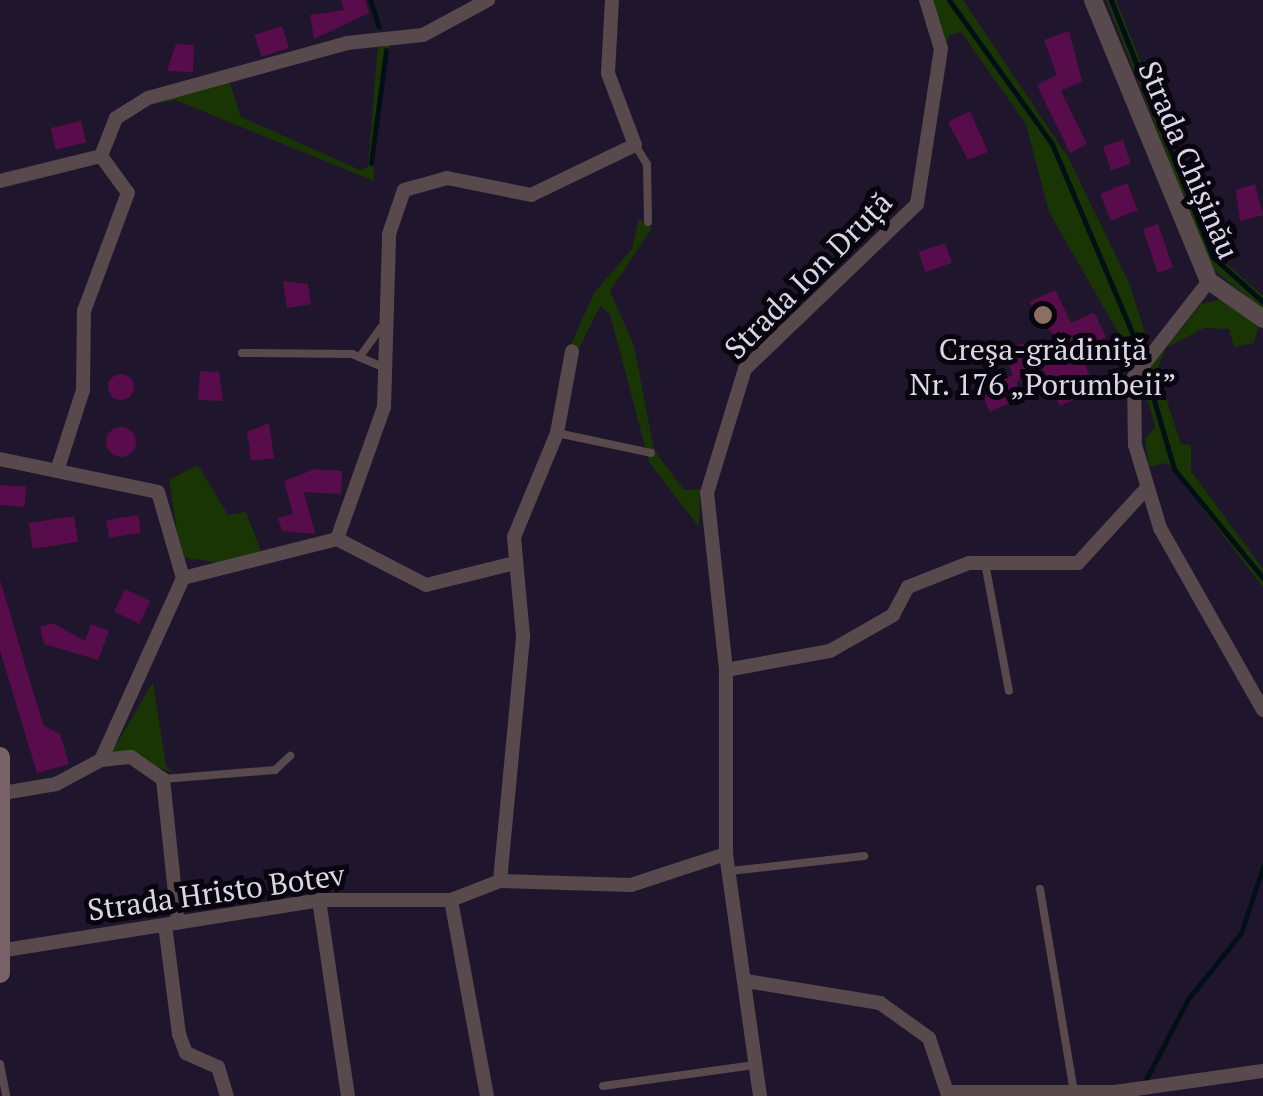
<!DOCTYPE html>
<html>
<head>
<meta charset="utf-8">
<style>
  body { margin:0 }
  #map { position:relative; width:1263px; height:1096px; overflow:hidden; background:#1f162d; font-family:"PT Serif",serif }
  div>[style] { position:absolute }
  .green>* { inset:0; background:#183503 }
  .stream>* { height:5px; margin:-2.5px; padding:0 2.5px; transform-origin:2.5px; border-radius:2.5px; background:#030f16 }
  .building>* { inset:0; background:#580c4b; transform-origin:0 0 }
  .round { border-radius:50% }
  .service>* { height:8px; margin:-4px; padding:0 4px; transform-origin:4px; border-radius:4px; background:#57494c }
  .minor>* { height:14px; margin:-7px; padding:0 7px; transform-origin:7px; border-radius:7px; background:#57494c }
  .tertiary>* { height:18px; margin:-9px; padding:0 9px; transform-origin:9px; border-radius:9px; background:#57494c }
  .secondary>* { height:20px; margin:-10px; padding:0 10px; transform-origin:10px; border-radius:10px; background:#796267 }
  .dots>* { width:28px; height:28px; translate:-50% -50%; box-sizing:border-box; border:5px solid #08050e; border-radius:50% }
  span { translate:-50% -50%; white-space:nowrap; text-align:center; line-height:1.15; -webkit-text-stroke:10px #08050e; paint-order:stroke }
  .street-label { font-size:30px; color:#dbd6e6 }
  .poi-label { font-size:30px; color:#dbd6e6 }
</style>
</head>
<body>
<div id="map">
  <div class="green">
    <i style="clip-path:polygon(932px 0,963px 0,1068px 157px,1130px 285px,1150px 349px,1135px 362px,1049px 212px,1026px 124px,961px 32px,948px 36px,946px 66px)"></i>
    <i style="clip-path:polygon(1106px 0,1116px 0,1219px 257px,1263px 296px,1263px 311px,1211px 267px)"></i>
    <i style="clip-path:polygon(391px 43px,373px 129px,374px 181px,175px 100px,153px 104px,229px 80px,241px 117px,360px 170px,368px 167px,378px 44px)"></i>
    <i style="clip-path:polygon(639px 219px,652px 228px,610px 291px,634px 346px,654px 450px,684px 490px,700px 489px,699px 527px,649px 462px,610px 314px,600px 306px,577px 352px,569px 349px,594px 293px,632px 249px)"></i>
    <i style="clip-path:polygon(1222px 299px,1258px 327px,1254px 343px,1234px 347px,1229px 329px,1204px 328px,1166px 348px,1157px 370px,1181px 444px,1191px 445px,1191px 471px,1263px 569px,1263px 587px,1167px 463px,1149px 467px,1145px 439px,1155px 427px,1142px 378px,1201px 304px)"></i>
    <i style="clip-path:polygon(198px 465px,228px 515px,246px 512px,261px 551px,221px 563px,181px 557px,169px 480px)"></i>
    <i style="clip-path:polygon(153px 682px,166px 766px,174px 773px,112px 752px)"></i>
  </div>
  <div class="stream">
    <i style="left:370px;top:0;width:28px;rotate:72deg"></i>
    <i style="left:949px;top:0;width:177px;rotate:54.4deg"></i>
    <i style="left:1052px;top:144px;width:220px;rotate:67deg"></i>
    <i style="left:1111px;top:0;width:277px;rotate:68.4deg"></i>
    <i style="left:1213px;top:257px;width:67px;rotate:42deg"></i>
    <i style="left:371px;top:163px;width:114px;rotate:-82.4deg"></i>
    <i style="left:1147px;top:376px;width:97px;rotate:73.8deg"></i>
    <i style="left:1174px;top:469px;width:141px;rotate:50.8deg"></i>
    <i style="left:1145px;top:1081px;width:93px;rotate:-62.3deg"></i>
    <i style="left:1188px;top:999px;width:85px;rotate:-51.2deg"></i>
    <i style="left:1241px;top:933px;width:70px;rotate:-71.6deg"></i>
  </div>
  <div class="building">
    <i style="clip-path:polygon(341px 0,365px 0,369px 13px,314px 39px,310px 15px,344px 10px)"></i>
    <i style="left:282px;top:26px;width:23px;height:29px;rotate:72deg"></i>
    <i style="clip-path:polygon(1069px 31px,1082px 81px,1061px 91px,1087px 144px,1070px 153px,1037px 85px,1057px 75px,1044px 40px)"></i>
    <i style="clip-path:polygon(176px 44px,194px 45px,193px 72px,167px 71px)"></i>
    <i style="clip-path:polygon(970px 111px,988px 152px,968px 160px,948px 122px)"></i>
    <i style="left:81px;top:121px;width:22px;height:31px;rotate:77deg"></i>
    <i style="left:1123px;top:140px;width:25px;height:21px;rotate:72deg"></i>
    <i style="left:1127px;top:183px;width:29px;height:29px;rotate:68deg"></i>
    <i style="clip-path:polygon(1255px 184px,1263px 215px,1240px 221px,1236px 190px)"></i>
    <i style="left:1158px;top:224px;width:46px;height:16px;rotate:71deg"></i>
    <i style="left:945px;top:243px;width:21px;height:28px;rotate:71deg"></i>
    <i style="clip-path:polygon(283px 281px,308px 284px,311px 304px,287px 308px)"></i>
    <i style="clip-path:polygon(1055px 290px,1071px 323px,1094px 312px,1106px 337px,1078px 350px,1096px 389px,1060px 406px,1043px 369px,1017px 381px,1016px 400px,990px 412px,980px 391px,1013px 375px,1003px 352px,1030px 340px,1038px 358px,1062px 347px,1029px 302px)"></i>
    <i style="clip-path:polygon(200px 371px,219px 372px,223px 401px,198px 400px)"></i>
    <i class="round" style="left:108px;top:374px;width:26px;height:26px"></i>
    <i style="clip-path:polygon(269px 423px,274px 458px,251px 461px,247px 432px)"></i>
    <i class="round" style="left:106px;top:427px;width:30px;height:30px"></i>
    <i style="clip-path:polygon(315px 469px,342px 471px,341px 494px,304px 492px,315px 534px,282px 531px,278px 518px,293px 514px,284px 481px)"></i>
    <i style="left:0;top:485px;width:26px;height:20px;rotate:4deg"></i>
    <i style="left:138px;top:515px;width:18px;height:32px;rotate:81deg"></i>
    <i style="left:74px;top:516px;width:26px;height:46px;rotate:81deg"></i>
    <i style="clip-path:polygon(0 580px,43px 725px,60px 734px,69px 764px,37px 773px,0 650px)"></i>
    <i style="left:125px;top:589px;width:28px;height:25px;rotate:26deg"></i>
    <i style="clip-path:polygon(53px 623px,85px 641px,91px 624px,109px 631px,98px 660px,44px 644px,40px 627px)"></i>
  </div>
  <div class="service">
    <i style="left:635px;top:145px;width:22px;rotate:58deg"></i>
    <i style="left:647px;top:164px;width:58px;rotate:89deg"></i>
    <i style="left:242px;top:353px;width:110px;rotate:0.5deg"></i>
    <i style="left:352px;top:354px;width:34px;rotate:23deg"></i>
    <i style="left:361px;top:355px;width:34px;rotate:-54deg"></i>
    <i style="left:557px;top:433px;width:96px;rotate:12deg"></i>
    <i style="left:985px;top:563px;width:130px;rotate:79.4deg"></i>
    <i style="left:163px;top:779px;width:112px;rotate:-4.6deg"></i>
    <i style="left:275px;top:770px;width:21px;rotate:-43deg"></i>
    <i style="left:730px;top:871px;width:135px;rotate:-6.4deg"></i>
    <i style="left:1040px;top:889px;width:206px;rotate:80.5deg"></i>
    <i style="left:0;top:1064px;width:33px;rotate:79deg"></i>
    <i style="left:603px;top:1086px;width:153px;rotate:-7.9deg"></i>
  </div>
  <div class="minor">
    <i style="left:101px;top:156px;width:41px;rotate:-68.5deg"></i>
    <i style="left:116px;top:118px;width:38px;rotate:-32deg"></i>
    <i style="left:148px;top:98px;width:206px;rotate:-15.4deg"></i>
    <i style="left:347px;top:43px;width:76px;rotate:-6deg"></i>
    <i style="left:423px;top:35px;width:74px;rotate:-28.3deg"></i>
    <i style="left:0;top:181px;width:104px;rotate:-13.9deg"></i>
    <i style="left:1209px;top:281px;width:122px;rotate:128deg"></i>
    <i style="left:1134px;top:377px;width:68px;rotate:89.2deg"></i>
    <i style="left:1135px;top:445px;width:87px;rotate:73.2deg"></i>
    <i style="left:1160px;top:528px;width:209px;rotate:60.5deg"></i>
    <i style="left:0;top:459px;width:161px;rotate:11.8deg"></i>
    <i style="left:158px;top:492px;width:90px;rotate:73.8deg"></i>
    <i style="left:57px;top:471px;width:85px;rotate:-72.2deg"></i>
    <i style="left:83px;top:390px;width:79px;rotate:-89.3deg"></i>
    <i style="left:84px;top:311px;width:126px;rotate:-69.6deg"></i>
    <i style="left:128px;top:193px;width:46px;rotate:-126.1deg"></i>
    <i style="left:337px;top:539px;width:140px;rotate:-70.4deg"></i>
    <i style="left:384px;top:407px;width:173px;rotate:-88.3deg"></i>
    <i style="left:389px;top:234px;width:46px;rotate:-71.2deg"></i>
    <i style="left:404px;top:190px;width:45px;rotate:-15.6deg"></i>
    <i style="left:447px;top:178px;width:86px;rotate:11.4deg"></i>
    <i style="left:531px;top:195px;width:115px;rotate:-25.7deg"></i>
    <i style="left:635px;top:145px;width:77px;rotate:-110.6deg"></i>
    <i style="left:608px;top:73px;width:73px;rotate:-86.9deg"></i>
    <i style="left:337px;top:539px;width:100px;rotate:27.3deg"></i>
    <i style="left:426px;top:585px;width:88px;rotate:-13.9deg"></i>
    <i style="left:183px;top:578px;width:159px;rotate:-14.2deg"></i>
    <i style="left:726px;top:670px;width:106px;rotate:-10.4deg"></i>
    <i style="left:830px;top:651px;width:73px;rotate:-29.7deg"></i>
    <i style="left:893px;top:615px;width:32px;rotate:-62deg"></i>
    <i style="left:908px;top:587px;width:66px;rotate:-21.5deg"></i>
    <i style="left:969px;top:563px;width:109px"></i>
    <i style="left:1078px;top:563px;width:98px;rotate:-47.5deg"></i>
    <i style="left:101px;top:760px;width:30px;rotate:-6deg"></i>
    <i style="left:131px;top:757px;width:39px;rotate:35deg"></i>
    <i style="left:163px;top:779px;width:144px;rotate:84deg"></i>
    <i style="left:3px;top:793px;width:54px;rotate:-9.6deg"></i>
    <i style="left:56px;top:784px;width:51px;rotate:-28.1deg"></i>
    <i style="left:101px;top:760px;width:200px;rotate:-65.7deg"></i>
    <i style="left:500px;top:881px;width:246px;rotate:-84.6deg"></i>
    <i style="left:523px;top:636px;width:99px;rotate:-95.2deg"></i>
    <i style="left:514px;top:537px;width:113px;rotate:-67.5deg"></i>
    <i style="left:557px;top:433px;width:83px;rotate:-79.6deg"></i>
    <i style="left:319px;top:900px;width:198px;rotate:81.6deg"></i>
    <i style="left:451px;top:900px;width:199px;rotate:79.6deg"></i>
    <i style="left:165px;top:925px;width:110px;rotate:82.7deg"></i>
    <i style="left:179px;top:1034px;width:20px;rotate:70deg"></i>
    <i style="left:186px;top:1053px;width:35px;rotate:24deg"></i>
    <i style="left:218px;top:1067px;width:30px;rotate:73deg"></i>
    <i style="left:5px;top:950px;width:318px;rotate:-9deg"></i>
    <i style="left:319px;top:900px;width:132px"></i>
    <i style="left:451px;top:900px;width:53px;rotate:-21.2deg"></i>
    <i style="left:500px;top:881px;width:131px;rotate:1.7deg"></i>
    <i style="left:631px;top:885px;width:100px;rotate:-18.1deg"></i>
    <i style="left:746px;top:981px;width:136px;rotate:9.3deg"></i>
    <i style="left:880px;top:1003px;width:60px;rotate:35.5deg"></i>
    <i style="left:929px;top:1038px;width:57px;rotate:71.6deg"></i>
    <i style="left:947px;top:1092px;width:168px"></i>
    <i style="left:1115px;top:1092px;width:149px;rotate:-8.1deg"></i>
    <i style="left:760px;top:1096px;width:244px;rotate:-98deg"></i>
    <i style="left:726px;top:854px;width:184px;rotate:-90deg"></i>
    <i style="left:726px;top:670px;width:178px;rotate:-96.1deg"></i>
    <i style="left:707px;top:493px;width:130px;rotate:-73deg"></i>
    <i style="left:745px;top:369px;width:238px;rotate:-43.8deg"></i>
    <i style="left:917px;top:204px;width:157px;rotate:-81.2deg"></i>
    <i style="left:941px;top:49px;width:51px;rotate:-107deg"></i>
  </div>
  <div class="tertiary">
    <i style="left:1093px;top:0;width:304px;rotate:67.6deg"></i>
    <i style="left:1209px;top:281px;width:66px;rotate:35.1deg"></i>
  </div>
  <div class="secondary">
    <i style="left:0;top:757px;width:216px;rotate:90deg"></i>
  </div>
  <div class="dots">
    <i style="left:1043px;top:315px;background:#8d6e63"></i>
  </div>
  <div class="street-label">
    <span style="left:1189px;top:160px;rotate:67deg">Strada Chișinău</span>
    <span style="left:808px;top:275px;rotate:-45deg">Strada Ion Druță</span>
    <span style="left:216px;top:892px;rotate:-8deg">Strada Hristo Botev</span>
  </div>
  <div class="poi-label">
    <span style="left:1043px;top:366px">Creşa-grădiniţă<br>Nr. 176 „Porumbeii”</span>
  </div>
</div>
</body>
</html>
